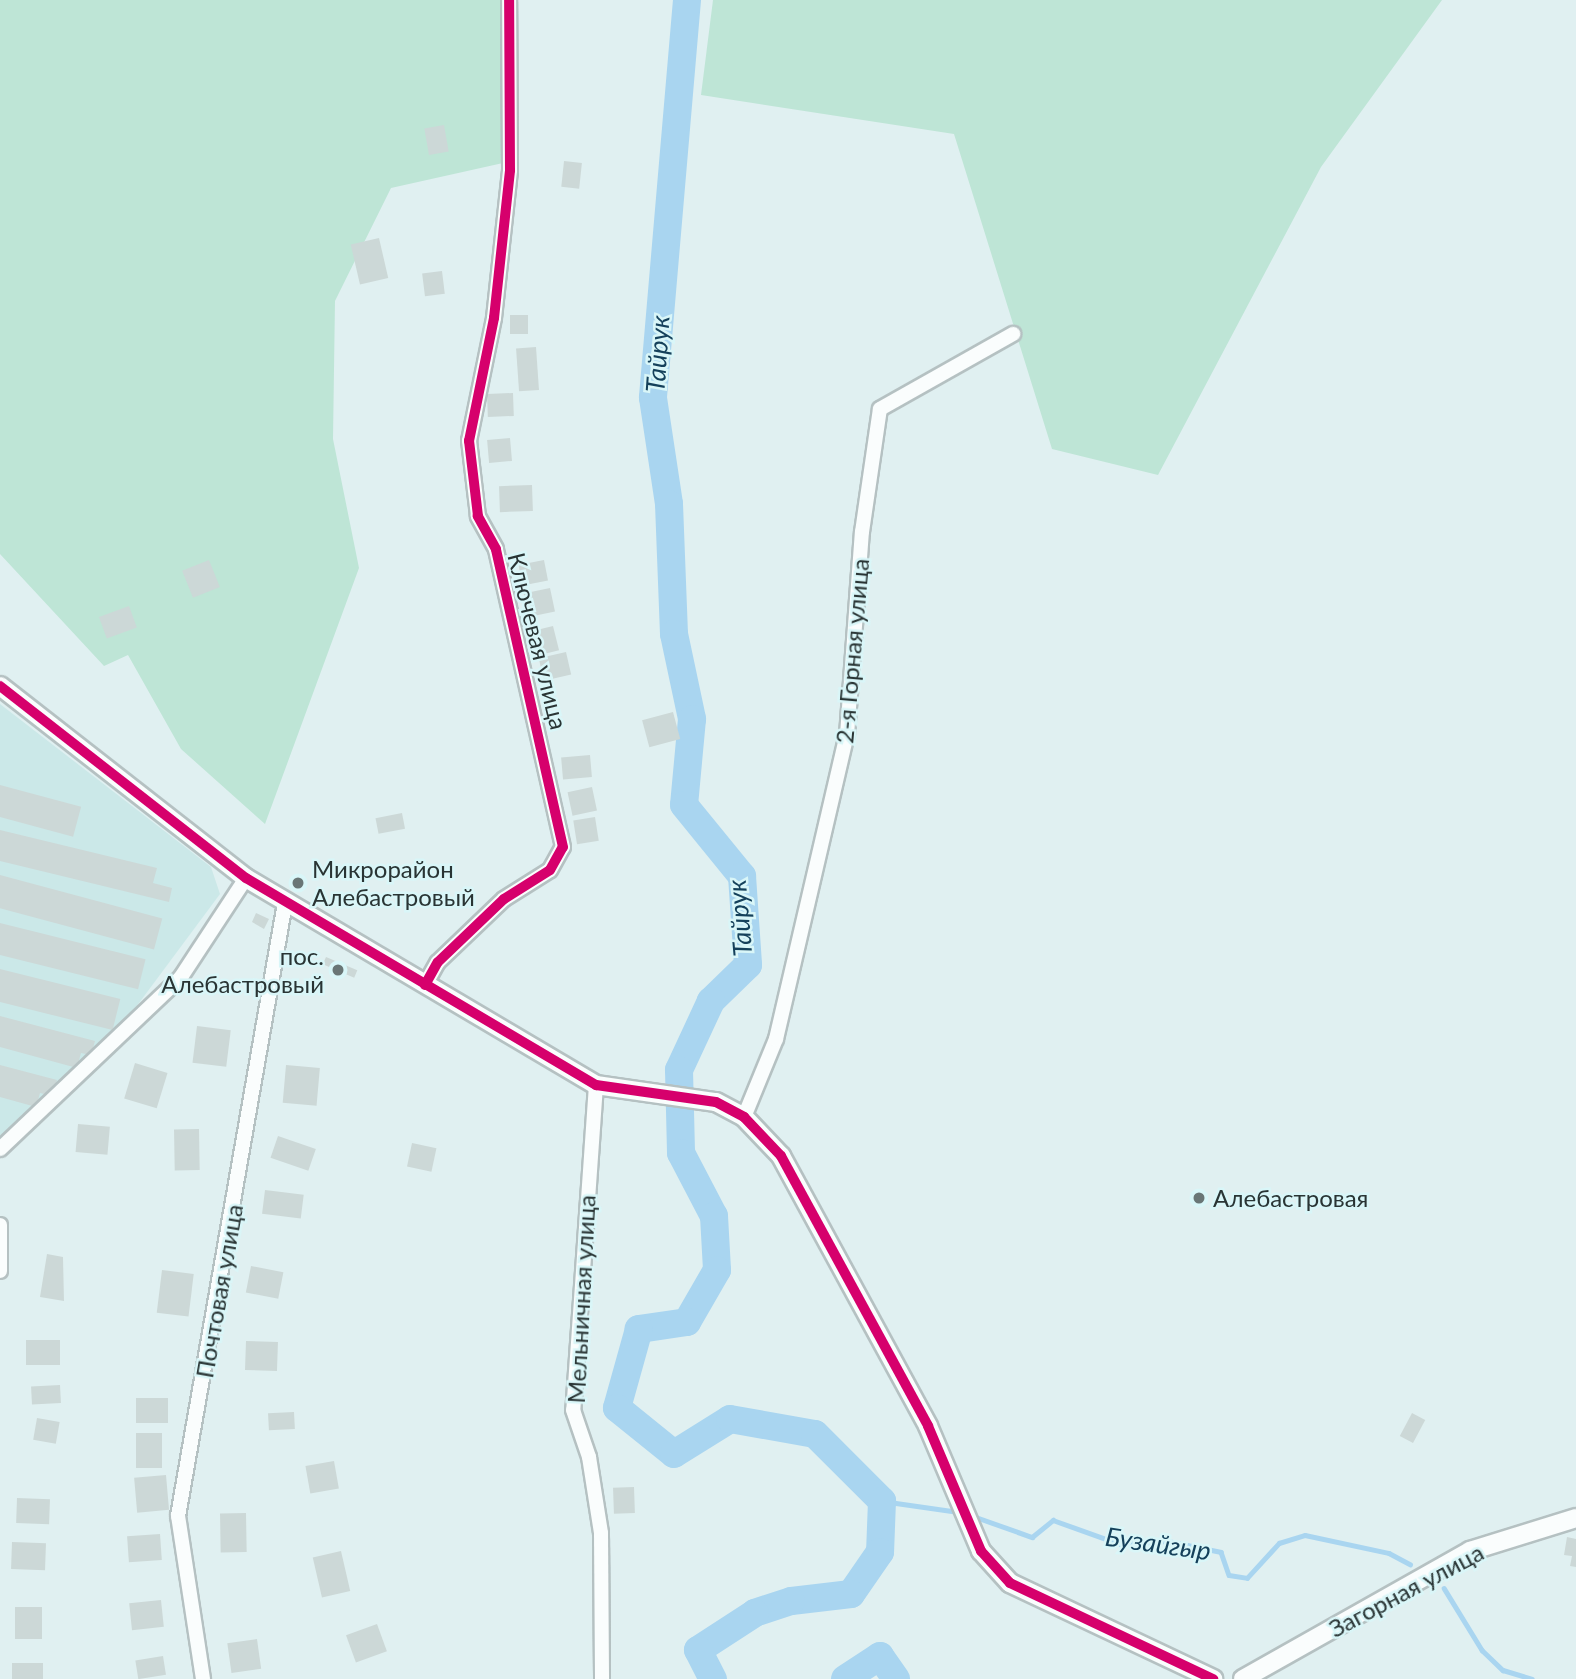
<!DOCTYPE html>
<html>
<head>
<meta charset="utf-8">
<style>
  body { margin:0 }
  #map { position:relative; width:1576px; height:1679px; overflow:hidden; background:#e0f0f1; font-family:Lato,sans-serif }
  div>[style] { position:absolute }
  .built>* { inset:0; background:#cbe8e8 }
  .green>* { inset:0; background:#bee5d6 }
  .stream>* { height:4.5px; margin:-2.25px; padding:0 2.25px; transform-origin:2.25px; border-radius:2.25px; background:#a9d5f0 }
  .river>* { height:28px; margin:-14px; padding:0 14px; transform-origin:14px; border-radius:14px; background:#a9d5f0 }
  .building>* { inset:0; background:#ccd8d7; transform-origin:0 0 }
  .roads { filter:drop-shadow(2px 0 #b5c1c2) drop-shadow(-2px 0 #b5c1c2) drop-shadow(0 2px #b5c1c2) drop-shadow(0 -2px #b5c1c2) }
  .minor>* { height:14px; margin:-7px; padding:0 7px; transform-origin:7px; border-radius:7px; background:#fafdfd }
  .tertiary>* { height:18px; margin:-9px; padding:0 9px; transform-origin:9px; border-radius:9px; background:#fafdfd }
  .cycleway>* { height:10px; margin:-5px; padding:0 5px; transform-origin:5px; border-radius:5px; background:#d6006c }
  .dots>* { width:19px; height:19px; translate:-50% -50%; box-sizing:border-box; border:4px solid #d9f6f8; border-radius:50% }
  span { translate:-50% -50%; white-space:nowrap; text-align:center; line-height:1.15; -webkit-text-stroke:5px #d9f6f8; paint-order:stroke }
  .street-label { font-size:24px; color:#293434 }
  .poi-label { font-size:24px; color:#293434 }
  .left { translate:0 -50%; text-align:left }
  .right { translate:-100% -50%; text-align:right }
  .water-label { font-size:26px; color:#15415b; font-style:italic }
</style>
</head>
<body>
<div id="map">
  <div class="built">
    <i style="clip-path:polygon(0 704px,211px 867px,220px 894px,113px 1038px,0 1140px)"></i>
  </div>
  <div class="green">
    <i style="clip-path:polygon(0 0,504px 0,503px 163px,391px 188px,335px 301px,333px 439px,359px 568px,265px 824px,181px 749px,128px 655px,104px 666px,0 554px)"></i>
    <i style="clip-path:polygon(713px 0,1442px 0,1321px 167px,1158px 475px,1052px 449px,954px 134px,701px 95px)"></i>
  </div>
  <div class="stream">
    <i style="left:882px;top:1501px;width:77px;rotate:8.2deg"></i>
    <i style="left:973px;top:1516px;width:63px;rotate:19.6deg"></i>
    <i style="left:1032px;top:1537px;width:27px;rotate:-39deg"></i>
    <i style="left:1053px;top:1520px;width:71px;rotate:19.7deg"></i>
    <i style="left:1120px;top:1544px;width:48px;rotate:-3.6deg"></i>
    <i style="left:1168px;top:1541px;width:54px;rotate:11.7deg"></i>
    <i style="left:1221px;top:1552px;width:24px;rotate:71deg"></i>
    <i style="left:1229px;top:1575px;width:18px;rotate:9deg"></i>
    <i style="left:1247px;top:1578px;width:47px;rotate:-47.6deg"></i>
    <i style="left:1279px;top:1543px;width:27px;rotate:-17deg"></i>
    <i style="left:1305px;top:1535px;width:86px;rotate:12.1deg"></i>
    <i style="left:1389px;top:1553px;width:24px;rotate:28deg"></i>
    <i style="left:1444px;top:1588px;width:73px;rotate:58.5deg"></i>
    <i style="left:1482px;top:1650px;width:29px;rotate:44deg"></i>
    <i style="left:1503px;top:1670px;width:30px;rotate:17deg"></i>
  </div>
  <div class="river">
    <i style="left:687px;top:0;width:399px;rotate:94.9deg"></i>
    <i style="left:653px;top:398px;width:107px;rotate:81.4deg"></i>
    <i style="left:669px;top:504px;width:130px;rotate:87.8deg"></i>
    <i style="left:674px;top:634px;width:87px;rotate:78deg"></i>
    <i style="left:692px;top:719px;width:86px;rotate:95.3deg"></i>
    <i style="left:684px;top:805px;width:92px;rotate:50.8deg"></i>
    <i style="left:742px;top:876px;width:89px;rotate:86.1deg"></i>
    <i style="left:748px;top:965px;width:52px;rotate:135.8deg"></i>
    <i style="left:711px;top:1001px;width:76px;rotate:114.9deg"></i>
    <i style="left:679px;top:1070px;width:83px;rotate:88.6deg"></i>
    <i style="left:681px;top:1153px;width:71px;rotate:62.4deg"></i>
    <i style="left:714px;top:1216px;width:54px;rotate:86.8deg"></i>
    <i style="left:717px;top:1270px;width:60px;rotate:120deg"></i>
    <i style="left:687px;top:1322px;width:49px;rotate:171.7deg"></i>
    <i style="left:639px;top:1329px;width:82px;rotate:105.6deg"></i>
    <i style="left:617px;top:1408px;width:73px;rotate:38.9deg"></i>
    <i style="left:674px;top:1454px;width:66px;rotate:-32deg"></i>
    <i style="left:730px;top:1419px;width:86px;rotate:10deg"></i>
    <i style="left:815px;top:1434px;width:95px;rotate:45deg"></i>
    <i style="left:882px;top:1501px;width:51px;rotate:92.2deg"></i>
    <i style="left:880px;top:1552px;width:51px;rotate:124.6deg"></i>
    <i style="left:851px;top:1594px;width:60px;rotate:173.3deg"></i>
    <i style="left:791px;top:1601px;width:38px;rotate:162deg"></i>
    <i style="left:755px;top:1613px;width:68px;rotate:147deg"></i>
    <i style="left:698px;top:1650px;width:33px;rotate:63deg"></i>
    <i style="left:845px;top:1679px;width:42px;rotate:-33.3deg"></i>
    <i style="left:880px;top:1656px;width:28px;rotate:55deg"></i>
  </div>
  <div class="building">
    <i style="left:444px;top:125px;width:27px;height:20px;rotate:80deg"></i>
    <i style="left:564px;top:161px;width:18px;height:26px;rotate:6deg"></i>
    <i style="left:379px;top:238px;width:41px;height:29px;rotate:77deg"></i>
    <i style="left:442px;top:271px;width:23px;height:20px;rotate:83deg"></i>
    <i style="left:510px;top:315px;width:18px;height:19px"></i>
    <i style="left:536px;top:347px;width:43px;height:20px;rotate:86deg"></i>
    <i style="left:513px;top:393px;width:23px;height:26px;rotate:88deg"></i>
    <i style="left:510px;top:438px;width:23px;height:23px;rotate:85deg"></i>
    <i style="left:532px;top:485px;width:26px;height:33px;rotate:88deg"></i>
    <i style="left:209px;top:560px;width:29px;height:29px;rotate:68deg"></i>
    <i style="left:544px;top:560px;width:21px;height:26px;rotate:79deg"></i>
    <i style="left:550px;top:588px;width:24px;height:27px;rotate:78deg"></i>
    <i style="left:129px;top:606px;width:23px;height:32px;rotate:70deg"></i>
    <i style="left:553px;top:626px;width:25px;height:22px;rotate:76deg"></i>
    <i style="left:566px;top:652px;width:23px;height:28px;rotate:77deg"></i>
    <i style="left:673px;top:712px;width:28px;height:32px;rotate:75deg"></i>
    <i style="left:590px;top:755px;width:22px;height:29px;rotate:85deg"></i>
    <i style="left:0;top:785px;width:84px;height:31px;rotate:15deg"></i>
    <i style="left:592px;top:787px;width:24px;height:25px;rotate:78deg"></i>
    <i style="left:402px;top:813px;width:16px;height:27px;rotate:79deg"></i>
    <i style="left:595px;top:817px;width:24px;height:22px;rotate:81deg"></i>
    <i style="clip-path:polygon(0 830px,157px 868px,153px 883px,172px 888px,169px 902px,0 861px)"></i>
    <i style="left:0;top:875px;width:168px;height:32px;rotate:15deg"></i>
    <i style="clip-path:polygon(256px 913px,269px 919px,264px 929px,252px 922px)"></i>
    <i style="left:0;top:923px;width:150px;height:31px;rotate:14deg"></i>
    <i style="left:326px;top:957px;width:34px;height:8px;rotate:23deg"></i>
    <i style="left:0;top:969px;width:124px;height:32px;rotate:14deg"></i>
    <i style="clip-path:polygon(0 1016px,95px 1041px,91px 1055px,81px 1053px,77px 1068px,0 1047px)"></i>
    <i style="left:197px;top:1026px;width:34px;height:37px;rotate:7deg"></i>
    <i style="left:135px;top:1063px;width:34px;height:37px;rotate:17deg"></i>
    <i style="clip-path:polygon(0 1065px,57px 1080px,53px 1096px,40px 1093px,36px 1107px,0 1097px)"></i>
    <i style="left:286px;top:1065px;width:34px;height:38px;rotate:5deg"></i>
    <i style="left:78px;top:1124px;width:32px;height:28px;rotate:5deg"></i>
    <i style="left:199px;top:1129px;width:41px;height:25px;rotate:89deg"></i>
    <i style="left:278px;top:1136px;width:40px;height:23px;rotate:19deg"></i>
    <i style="left:412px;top:1143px;width:25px;height:24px;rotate:12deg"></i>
    <i style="left:265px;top:1190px;width:39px;height:24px;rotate:7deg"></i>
    <i style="clip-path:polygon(47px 1254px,63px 1257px,64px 1301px,40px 1297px)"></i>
    <i style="left:251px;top:1266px;width:33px;height:27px;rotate:11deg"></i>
    <i style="left:162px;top:1270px;width:32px;height:43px;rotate:7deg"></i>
    <i style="left:26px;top:1340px;width:34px;height:25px"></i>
    <i style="left:246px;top:1341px;width:32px;height:29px;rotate:2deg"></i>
    <i style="left:60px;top:1385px;width:18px;height:29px;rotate:87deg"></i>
    <i style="left:136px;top:1398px;width:32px;height:25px"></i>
    <i style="left:294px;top:1412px;width:17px;height:26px;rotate:87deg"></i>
    <i style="left:1412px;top:1413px;width:15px;height:26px;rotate:28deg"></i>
    <i style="left:37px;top:1418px;width:23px;height:22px;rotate:10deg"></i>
    <i style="left:136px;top:1433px;width:26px;height:35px"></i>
    <i style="left:334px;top:1461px;width:28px;height:29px;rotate:80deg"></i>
    <i style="left:166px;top:1475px;width:35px;height:32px;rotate:85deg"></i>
    <i style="left:634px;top:1487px;width:26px;height:21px;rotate:88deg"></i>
    <i style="left:17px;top:1498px;width:33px;height:25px;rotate:2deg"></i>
    <i style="left:246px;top:1513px;width:39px;height:26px;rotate:89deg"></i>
    <i style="left:160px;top:1534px;width:26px;height:33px;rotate:86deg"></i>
    <i style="clip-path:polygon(1567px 1537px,1576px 1539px,1576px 1567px,1570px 1566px,1572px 1556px,1564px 1555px)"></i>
    <i style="left:12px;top:1542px;width:34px;height:27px;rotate:2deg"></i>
    <i style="left:341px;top:1551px;width:41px;height:29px;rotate:77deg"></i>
    <i style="left:161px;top:1600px;width:27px;height:32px;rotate:84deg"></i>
    <i style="left:15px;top:1607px;width:27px;height:32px"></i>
    <i style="left:377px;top:1624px;width:29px;height:33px;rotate:70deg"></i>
    <i style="left:257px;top:1639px;width:30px;height:30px;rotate:82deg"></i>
    <i style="left:163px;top:1656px;width:19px;height:28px;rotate:81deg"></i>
    <i style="left:43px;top:1663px;width:16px;height:31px;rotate:90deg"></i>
  </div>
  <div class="roads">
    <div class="minor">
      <i style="left:425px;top:985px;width:26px;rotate:-61deg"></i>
      <i style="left:438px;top:962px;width:91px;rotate:-43.7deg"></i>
      <i style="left:504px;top:899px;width:54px;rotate:-32.2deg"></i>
      <i style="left:550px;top:870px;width:26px;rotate:-61deg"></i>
      <i style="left:563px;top:847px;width:305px;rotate:-102.7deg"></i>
      <i style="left:496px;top:549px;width:38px;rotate:-119deg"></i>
      <i style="left:478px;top:516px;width:76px;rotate:-96.8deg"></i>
      <i style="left:469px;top:441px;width:126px;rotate:-78.5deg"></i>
      <i style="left:494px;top:318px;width:149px;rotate:-83.8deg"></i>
      <i style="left:510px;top:170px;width:170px;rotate:-90.3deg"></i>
      <i style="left:596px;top:1085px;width:326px;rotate:94deg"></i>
      <i style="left:573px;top:1410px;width:50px;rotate:71.2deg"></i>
      <i style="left:589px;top:1457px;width:77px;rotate:81deg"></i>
      <i style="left:601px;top:1533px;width:146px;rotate:89.6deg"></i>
      <i style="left:744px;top:1117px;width:84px;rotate:-67.7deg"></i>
      <i style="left:776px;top:1039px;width:312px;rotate:-76.9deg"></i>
      <i style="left:847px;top:735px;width:204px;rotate:-85.8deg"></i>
      <i style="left:862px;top:532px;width:124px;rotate:-81.7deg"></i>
      <i style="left:880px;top:409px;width:153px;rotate:-29.4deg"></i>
      <i style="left:0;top:1149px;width:250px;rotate:-43.5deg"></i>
      <i style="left:181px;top:977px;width:118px;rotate:-56.7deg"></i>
      <i style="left:0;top:1225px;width:46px;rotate:90deg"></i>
      <i style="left:203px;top:1679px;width:165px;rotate:-98.7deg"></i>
      <i style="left:178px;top:1516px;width:622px;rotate:-80.1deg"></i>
    </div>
    <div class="tertiary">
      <i style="left:0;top:686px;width:312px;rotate:38deg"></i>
      <i style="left:246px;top:878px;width:407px;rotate:30.6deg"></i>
      <i style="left:596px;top:1085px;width:121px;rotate:8.1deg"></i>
      <i style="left:716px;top:1102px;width:32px;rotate:28deg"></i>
      <i style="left:744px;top:1117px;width:54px;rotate:46.5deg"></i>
      <i style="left:781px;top:1156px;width:307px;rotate:61.4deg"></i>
      <i style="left:928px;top:1426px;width:136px;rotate:67deg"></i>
      <i style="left:981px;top:1551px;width:43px;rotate:47.8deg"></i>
      <i style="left:1010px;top:1583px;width:225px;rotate:25.3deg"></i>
      <i style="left:1243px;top:1679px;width:261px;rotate:-29.4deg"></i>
      <i style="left:1470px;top:1551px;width:111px;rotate:-17.3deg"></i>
    </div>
  </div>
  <div class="cycleway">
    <i style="left:0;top:686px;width:312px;rotate:38deg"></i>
    <i style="left:246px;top:878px;width:407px;rotate:30.6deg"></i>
    <i style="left:596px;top:1085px;width:121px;rotate:8.1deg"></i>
    <i style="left:716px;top:1102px;width:32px;rotate:28deg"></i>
    <i style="left:744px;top:1117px;width:54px;rotate:46.5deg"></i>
    <i style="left:781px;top:1156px;width:307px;rotate:61.4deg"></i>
    <i style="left:928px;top:1426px;width:136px;rotate:67deg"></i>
    <i style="left:981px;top:1551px;width:43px;rotate:47.8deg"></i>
    <i style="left:1010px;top:1583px;width:225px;rotate:25.3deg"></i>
    <i style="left:425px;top:985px;width:26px;rotate:-61deg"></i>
    <i style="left:438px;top:962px;width:91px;rotate:-43.7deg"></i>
    <i style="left:504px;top:899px;width:54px;rotate:-32.2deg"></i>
    <i style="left:550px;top:870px;width:26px;rotate:-61deg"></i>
    <i style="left:563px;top:847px;width:305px;rotate:-102.7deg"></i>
    <i style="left:496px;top:549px;width:38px;rotate:-119deg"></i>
    <i style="left:478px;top:516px;width:76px;rotate:-96.8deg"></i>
    <i style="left:469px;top:441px;width:126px;rotate:-78.5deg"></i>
    <i style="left:494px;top:318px;width:149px;rotate:-83.8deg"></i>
    <i style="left:510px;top:170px;width:170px;rotate:-90.3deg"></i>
  </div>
  <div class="dots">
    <i style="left:298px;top:883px;background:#697676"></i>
    <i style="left:338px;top:970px;background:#697676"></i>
    <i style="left:1199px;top:1198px;background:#697676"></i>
  </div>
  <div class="street-label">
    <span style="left:538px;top:641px;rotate:76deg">Ключевая улица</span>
    <span style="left:852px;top:651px;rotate:-85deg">2-я Горная улица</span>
    <span style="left:219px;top:1291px;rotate:-80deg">Почтовая улица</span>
    <span style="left:581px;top:1299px;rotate:-87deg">Мельничная улица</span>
    <span style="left:1406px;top:1590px;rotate:-28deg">Загорная улица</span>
  </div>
  <div class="poi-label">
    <span class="left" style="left:312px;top:883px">Микрорайон<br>Алебастровый</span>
    <span class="right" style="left:324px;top:970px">пос.<br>Алебастровый</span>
    <span class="left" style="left:1213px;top:1198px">Алебастровая</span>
  </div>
  <div class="water-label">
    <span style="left:658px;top:354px;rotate:-86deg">Тайрук</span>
    <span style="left:740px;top:918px;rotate:-95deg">Тайрук</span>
    <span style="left:1158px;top:1544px;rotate:8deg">Бузайгыр</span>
  </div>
</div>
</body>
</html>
